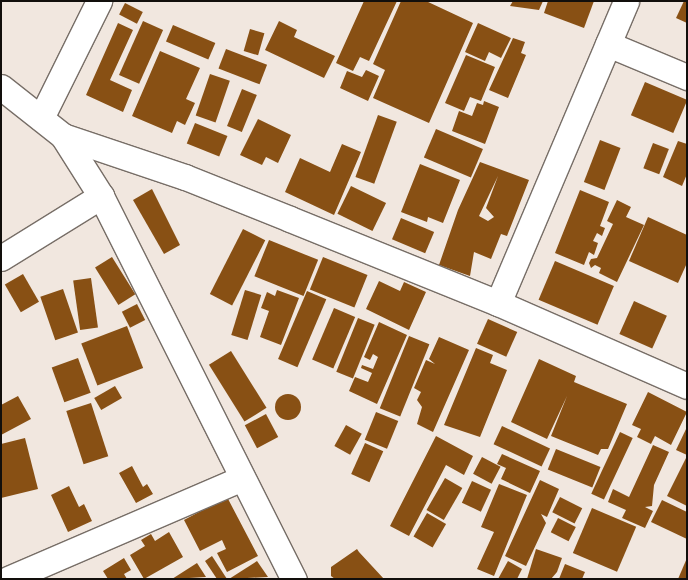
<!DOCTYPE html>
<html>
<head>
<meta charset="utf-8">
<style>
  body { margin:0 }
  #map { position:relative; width:688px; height:580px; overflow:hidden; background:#f1e7df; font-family:"Titillium Web",sans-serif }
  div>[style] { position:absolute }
  .building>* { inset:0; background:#885014; transform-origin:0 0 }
  .round { border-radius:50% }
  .roads { filter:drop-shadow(1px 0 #776e67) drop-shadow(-1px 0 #776e67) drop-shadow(0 1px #776e67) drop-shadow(0 -1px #776e67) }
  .minor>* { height:25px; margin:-12.5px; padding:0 12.5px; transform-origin:12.5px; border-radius:12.5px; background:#fff }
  span { translate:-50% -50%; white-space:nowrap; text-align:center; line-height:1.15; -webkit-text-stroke:5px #f1e7df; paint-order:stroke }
  .frame { position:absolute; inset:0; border:2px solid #120f0c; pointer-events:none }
</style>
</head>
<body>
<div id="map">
  <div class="building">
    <i style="clip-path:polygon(364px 1px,397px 1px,369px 61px,360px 57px,353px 71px,336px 63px)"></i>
    <i style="clip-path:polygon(401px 1px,426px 1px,473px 23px,429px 123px,373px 98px,385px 70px,373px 64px)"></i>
    <i style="clip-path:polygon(513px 1px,543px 1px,539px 10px,510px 6px)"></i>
    <i style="clip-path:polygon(548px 1px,594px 1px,584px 28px,544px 13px)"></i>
    <i style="clip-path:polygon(684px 1px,687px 1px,687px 23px,676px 18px)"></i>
    <i style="left:125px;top:3px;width:20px;height:13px;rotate:27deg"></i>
    <i style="left:143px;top:21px;width:22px;height:59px;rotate:24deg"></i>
    <i style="clip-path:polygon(279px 21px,297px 30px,294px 37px,335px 56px,324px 78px,265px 50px)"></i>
    <i style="clip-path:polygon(118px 23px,133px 30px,110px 80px,132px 90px,123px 112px,86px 95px)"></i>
    <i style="clip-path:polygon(478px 23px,511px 38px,501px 58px,489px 52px,485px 61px,465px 52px)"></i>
    <i style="left:173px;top:25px;width:46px;height:18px;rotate:23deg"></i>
    <i style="left:250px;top:29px;width:15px;height:23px;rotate:16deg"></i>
    <i style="clip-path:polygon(513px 38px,525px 42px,521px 53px,526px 55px,508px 98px,489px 90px)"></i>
    <i style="left:226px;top:49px;width:44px;height:21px;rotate:21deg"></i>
    <i style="clip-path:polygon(160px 51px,200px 68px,186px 99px,195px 103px,185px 125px,177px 121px,172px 133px,132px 116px)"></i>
    <i style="clip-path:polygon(466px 55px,495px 67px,481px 101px,470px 97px,464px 111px,445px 103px)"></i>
    <i style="clip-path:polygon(366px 70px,379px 76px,368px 101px,340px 88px,347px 71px,362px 77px)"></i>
    <i style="left:210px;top:74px;width:21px;height:44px;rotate:19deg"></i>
    <i style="left:645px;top:82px;width:46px;height:36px;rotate:23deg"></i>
    <i style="left:242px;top:89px;width:16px;height:40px;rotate:22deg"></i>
    <i style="clip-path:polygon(484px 101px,499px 107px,485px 144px,452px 131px,459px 111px,472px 116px,477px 103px,483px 105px)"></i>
    <i style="left:378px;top:115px;width:20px;height:66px;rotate:20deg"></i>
    <i style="clip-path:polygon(258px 119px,291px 135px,278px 163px,266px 157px,262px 165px,240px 155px)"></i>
    <i style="left:195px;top:123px;width:35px;height:22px;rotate:22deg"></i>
    <i style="left:436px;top:129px;width:51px;height:31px;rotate:23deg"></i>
    <i style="left:600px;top:140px;width:22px;height:45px;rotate:21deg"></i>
    <i style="clip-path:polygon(678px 141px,687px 144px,687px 174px,682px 186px,663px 177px)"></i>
    <i style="left:653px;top:143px;width:17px;height:27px;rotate:21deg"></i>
    <i style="clip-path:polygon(342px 144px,361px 152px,334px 215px,285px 192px,300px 158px,330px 172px)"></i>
    <i style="clip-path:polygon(evenodd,480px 162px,529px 180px,507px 236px,501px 234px,491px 259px,474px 252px,470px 276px,439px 265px,458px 210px,480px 162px,498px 176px,486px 208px,494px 217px,488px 221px,479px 216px,498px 176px)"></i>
    <i style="clip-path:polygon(420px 164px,460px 180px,443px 223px,428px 217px,427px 222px,401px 212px)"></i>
    <i style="left:351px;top:186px;width:39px;height:31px;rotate:26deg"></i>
    <i style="clip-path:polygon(152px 189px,180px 245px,164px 254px,133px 200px)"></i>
    <i style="clip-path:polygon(580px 190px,609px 202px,600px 226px,605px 228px,602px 236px,597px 233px,593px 241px,598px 243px,594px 255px,589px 252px,584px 265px,555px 253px)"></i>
    <i style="clip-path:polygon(617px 200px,631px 207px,626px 217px,644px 225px,617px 282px,599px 273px,601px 268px,595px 265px,591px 268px,589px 263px,591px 259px,597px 258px,613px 224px,607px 221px)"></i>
    <i style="clip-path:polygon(648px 217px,687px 235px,687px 263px,678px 283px,629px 261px)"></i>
    <i style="left:401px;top:218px;width:36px;height:23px;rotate:23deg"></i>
    <i style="left:243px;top:229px;width:25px;height:73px;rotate:27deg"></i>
    <i style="left:269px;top:240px;width:53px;height:39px;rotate:22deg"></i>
    <i style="left:112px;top:257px;width:44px;height:20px;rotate:58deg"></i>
    <i style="left:323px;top:257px;width:48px;height:35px;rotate:22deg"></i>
    <i style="left:555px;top:261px;width:64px;height:42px;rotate:23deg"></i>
    <i style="left:23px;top:274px;width:32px;height:21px;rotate:60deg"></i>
    <i style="left:91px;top:278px;width:50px;height:18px;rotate:82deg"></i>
    <i style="clip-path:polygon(379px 281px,400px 291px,404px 282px,426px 292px,409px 330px,366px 309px)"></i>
    <i style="left:63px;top:289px;width:46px;height:24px;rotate:71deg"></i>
    <i style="left:245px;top:290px;width:17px;height:47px;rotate:17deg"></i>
    <i style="clip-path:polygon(277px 290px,299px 298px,281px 345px,260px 337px,269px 311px,261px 308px,267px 292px,275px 296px)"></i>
    <i style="left:307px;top:291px;width:21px;height:74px;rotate:23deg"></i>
    <i style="left:634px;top:301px;width:36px;height:36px;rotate:24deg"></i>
    <i style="left:137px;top:304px;width:18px;height:17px;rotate:63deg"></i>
    <i style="left:334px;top:308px;width:23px;height:56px;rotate:23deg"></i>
    <i style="left:358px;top:318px;width:18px;height:58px;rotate:22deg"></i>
    <i style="left:488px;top:319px;width:32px;height:27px;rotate:24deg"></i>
    <i style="clip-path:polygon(379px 322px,407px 335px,377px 404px,349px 391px,355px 377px,368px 382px,372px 373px,361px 368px,362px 365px,373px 369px,378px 357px,373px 354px,370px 360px,364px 357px)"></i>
    <i style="left:127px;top:326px;width:45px;height:49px;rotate:69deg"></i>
    <i style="left:409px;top:336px;width:22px;height:78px;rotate:22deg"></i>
    <i style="clip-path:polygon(439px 337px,469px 350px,433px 432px,417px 424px,422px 407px,417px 400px,421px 392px,414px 388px,426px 360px,435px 364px,429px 359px)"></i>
    <i style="clip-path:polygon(476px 348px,493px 355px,490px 363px,507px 370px,480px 437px,444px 425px)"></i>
    <i style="left:231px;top:351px;width:67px;height:26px;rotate:58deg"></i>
    <i style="left:78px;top:358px;width:37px;height:28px;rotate:70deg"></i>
    <i style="clip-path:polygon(539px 359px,576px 376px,574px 382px,627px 404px,608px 449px,601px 449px,598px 455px,551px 436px,567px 396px,547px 439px,511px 422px)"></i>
    <i style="left:115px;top:386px;width:14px;height:24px;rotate:60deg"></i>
    <i style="clip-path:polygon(648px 392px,687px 412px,671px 445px,655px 436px,651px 444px,637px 437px,641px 429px,632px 425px)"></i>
    <i class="round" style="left:275px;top:394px;width:26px;height:26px"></i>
    <i style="clip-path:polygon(18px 396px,31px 419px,1px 435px,1px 405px)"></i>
    <i style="left:91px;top:403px;width:56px;height:26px;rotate:72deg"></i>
    <i style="left:376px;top:412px;width:24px;height:30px;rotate:22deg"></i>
    <i style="left:266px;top:414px;width:26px;height:24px;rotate:62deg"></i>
    <i style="left:346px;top:425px;width:18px;height:24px;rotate:29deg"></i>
    <i style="left:502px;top:426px;width:53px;height:20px;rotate:25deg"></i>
    <i style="clip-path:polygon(687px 427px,687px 455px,676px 450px)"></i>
    <i style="left:620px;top:432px;width:14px;height:68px;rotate:25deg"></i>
    <i style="clip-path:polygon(436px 436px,473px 456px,464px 475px,446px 465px,409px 536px,390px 526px)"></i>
    <i style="clip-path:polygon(25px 438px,38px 489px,1px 498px,1px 444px)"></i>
    <i style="left:365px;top:443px;width:20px;height:34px;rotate:24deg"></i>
    <i style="clip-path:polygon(653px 445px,669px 452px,654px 485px,652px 506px,645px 507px,653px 511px,645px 528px,622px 518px,626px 510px,608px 502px,613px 489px,629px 497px)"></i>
    <i style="left:556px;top:449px;width:48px;height:22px;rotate:22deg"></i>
    <i style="clip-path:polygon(502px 454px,540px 471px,530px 493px,501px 479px,506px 468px,497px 464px)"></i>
    <i style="clip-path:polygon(687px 456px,687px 506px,667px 496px)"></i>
    <i style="left:482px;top:457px;width:21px;height:19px;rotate:28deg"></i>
    <i style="clip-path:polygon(132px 466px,143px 487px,147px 484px,153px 494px,136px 503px,119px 473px)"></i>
    <i style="left:445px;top:478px;width:20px;height:37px;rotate:30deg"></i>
    <i style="clip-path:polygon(540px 480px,559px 489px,547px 517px,541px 514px,546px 523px,526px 566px,505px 556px)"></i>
    <i style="left:472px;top:481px;width:21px;height:24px;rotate:25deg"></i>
    <i style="clip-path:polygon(499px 484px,527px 495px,494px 576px,477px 569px,494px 532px,481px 527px)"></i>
    <i style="clip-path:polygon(69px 486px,79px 507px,84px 504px,92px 521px,68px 532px,51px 495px)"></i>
    <i style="clip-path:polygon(227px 497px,258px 556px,227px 572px,217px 553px,226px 549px,222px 540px,200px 551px,184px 520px)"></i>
    <i style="left:560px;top:497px;width:25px;height:17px;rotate:27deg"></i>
    <i style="clip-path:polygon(662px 500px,687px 512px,687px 539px,651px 522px)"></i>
    <i style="left:592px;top:508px;width:48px;height:49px;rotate:23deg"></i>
    <i style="left:427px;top:513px;width:22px;height:27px;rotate:30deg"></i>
    <i style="left:558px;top:518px;width:20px;height:16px;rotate:27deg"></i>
    <i style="clip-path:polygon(169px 532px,183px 557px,144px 579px,130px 555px,145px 546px,141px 540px,151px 534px,155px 541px)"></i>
    <i style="clip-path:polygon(357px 549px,359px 552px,384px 579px,335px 579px,331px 576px,331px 567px)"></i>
    <i style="clip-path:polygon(536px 549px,562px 558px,557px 572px,551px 579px,527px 579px)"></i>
    <i style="clip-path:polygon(212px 556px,227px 579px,217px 579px,205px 561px)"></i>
    <i style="clip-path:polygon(124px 558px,131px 570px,124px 574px,127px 579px,108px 579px,103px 571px)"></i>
    <i style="clip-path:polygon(687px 558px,687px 579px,678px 579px)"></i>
    <i style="clip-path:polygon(257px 561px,268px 577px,229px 579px)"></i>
    <i style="clip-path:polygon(508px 561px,522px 569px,517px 579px,498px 579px)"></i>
    <i style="clip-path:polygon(197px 563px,206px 577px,172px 579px)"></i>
    <i style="clip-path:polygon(565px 564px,585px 572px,582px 579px,559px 579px)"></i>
  </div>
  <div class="roads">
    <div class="minor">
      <i style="left:608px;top:44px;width:86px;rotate:22.7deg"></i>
      <i style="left:1px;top:87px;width:79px;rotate:38.3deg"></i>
      <i style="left:63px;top:136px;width:71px;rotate:57.7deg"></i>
      <i style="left:101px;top:196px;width:429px;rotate:63.3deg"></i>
      <i style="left:41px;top:118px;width:131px;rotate:-63.6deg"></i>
      <i style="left:63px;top:136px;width:129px;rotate:18.6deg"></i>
      <i style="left:185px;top:177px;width:113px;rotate:21.8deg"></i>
      <i style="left:290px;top:219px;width:224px;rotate:22deg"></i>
      <i style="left:498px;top:303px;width:206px;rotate:23.7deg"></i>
      <i style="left:1px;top:258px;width:118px;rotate:-31.8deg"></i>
      <i style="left:498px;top:303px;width:328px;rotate:-67deg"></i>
      <i style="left:8px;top:579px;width:255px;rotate:-23.3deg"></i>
    </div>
  </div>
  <div class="frame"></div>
</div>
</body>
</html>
